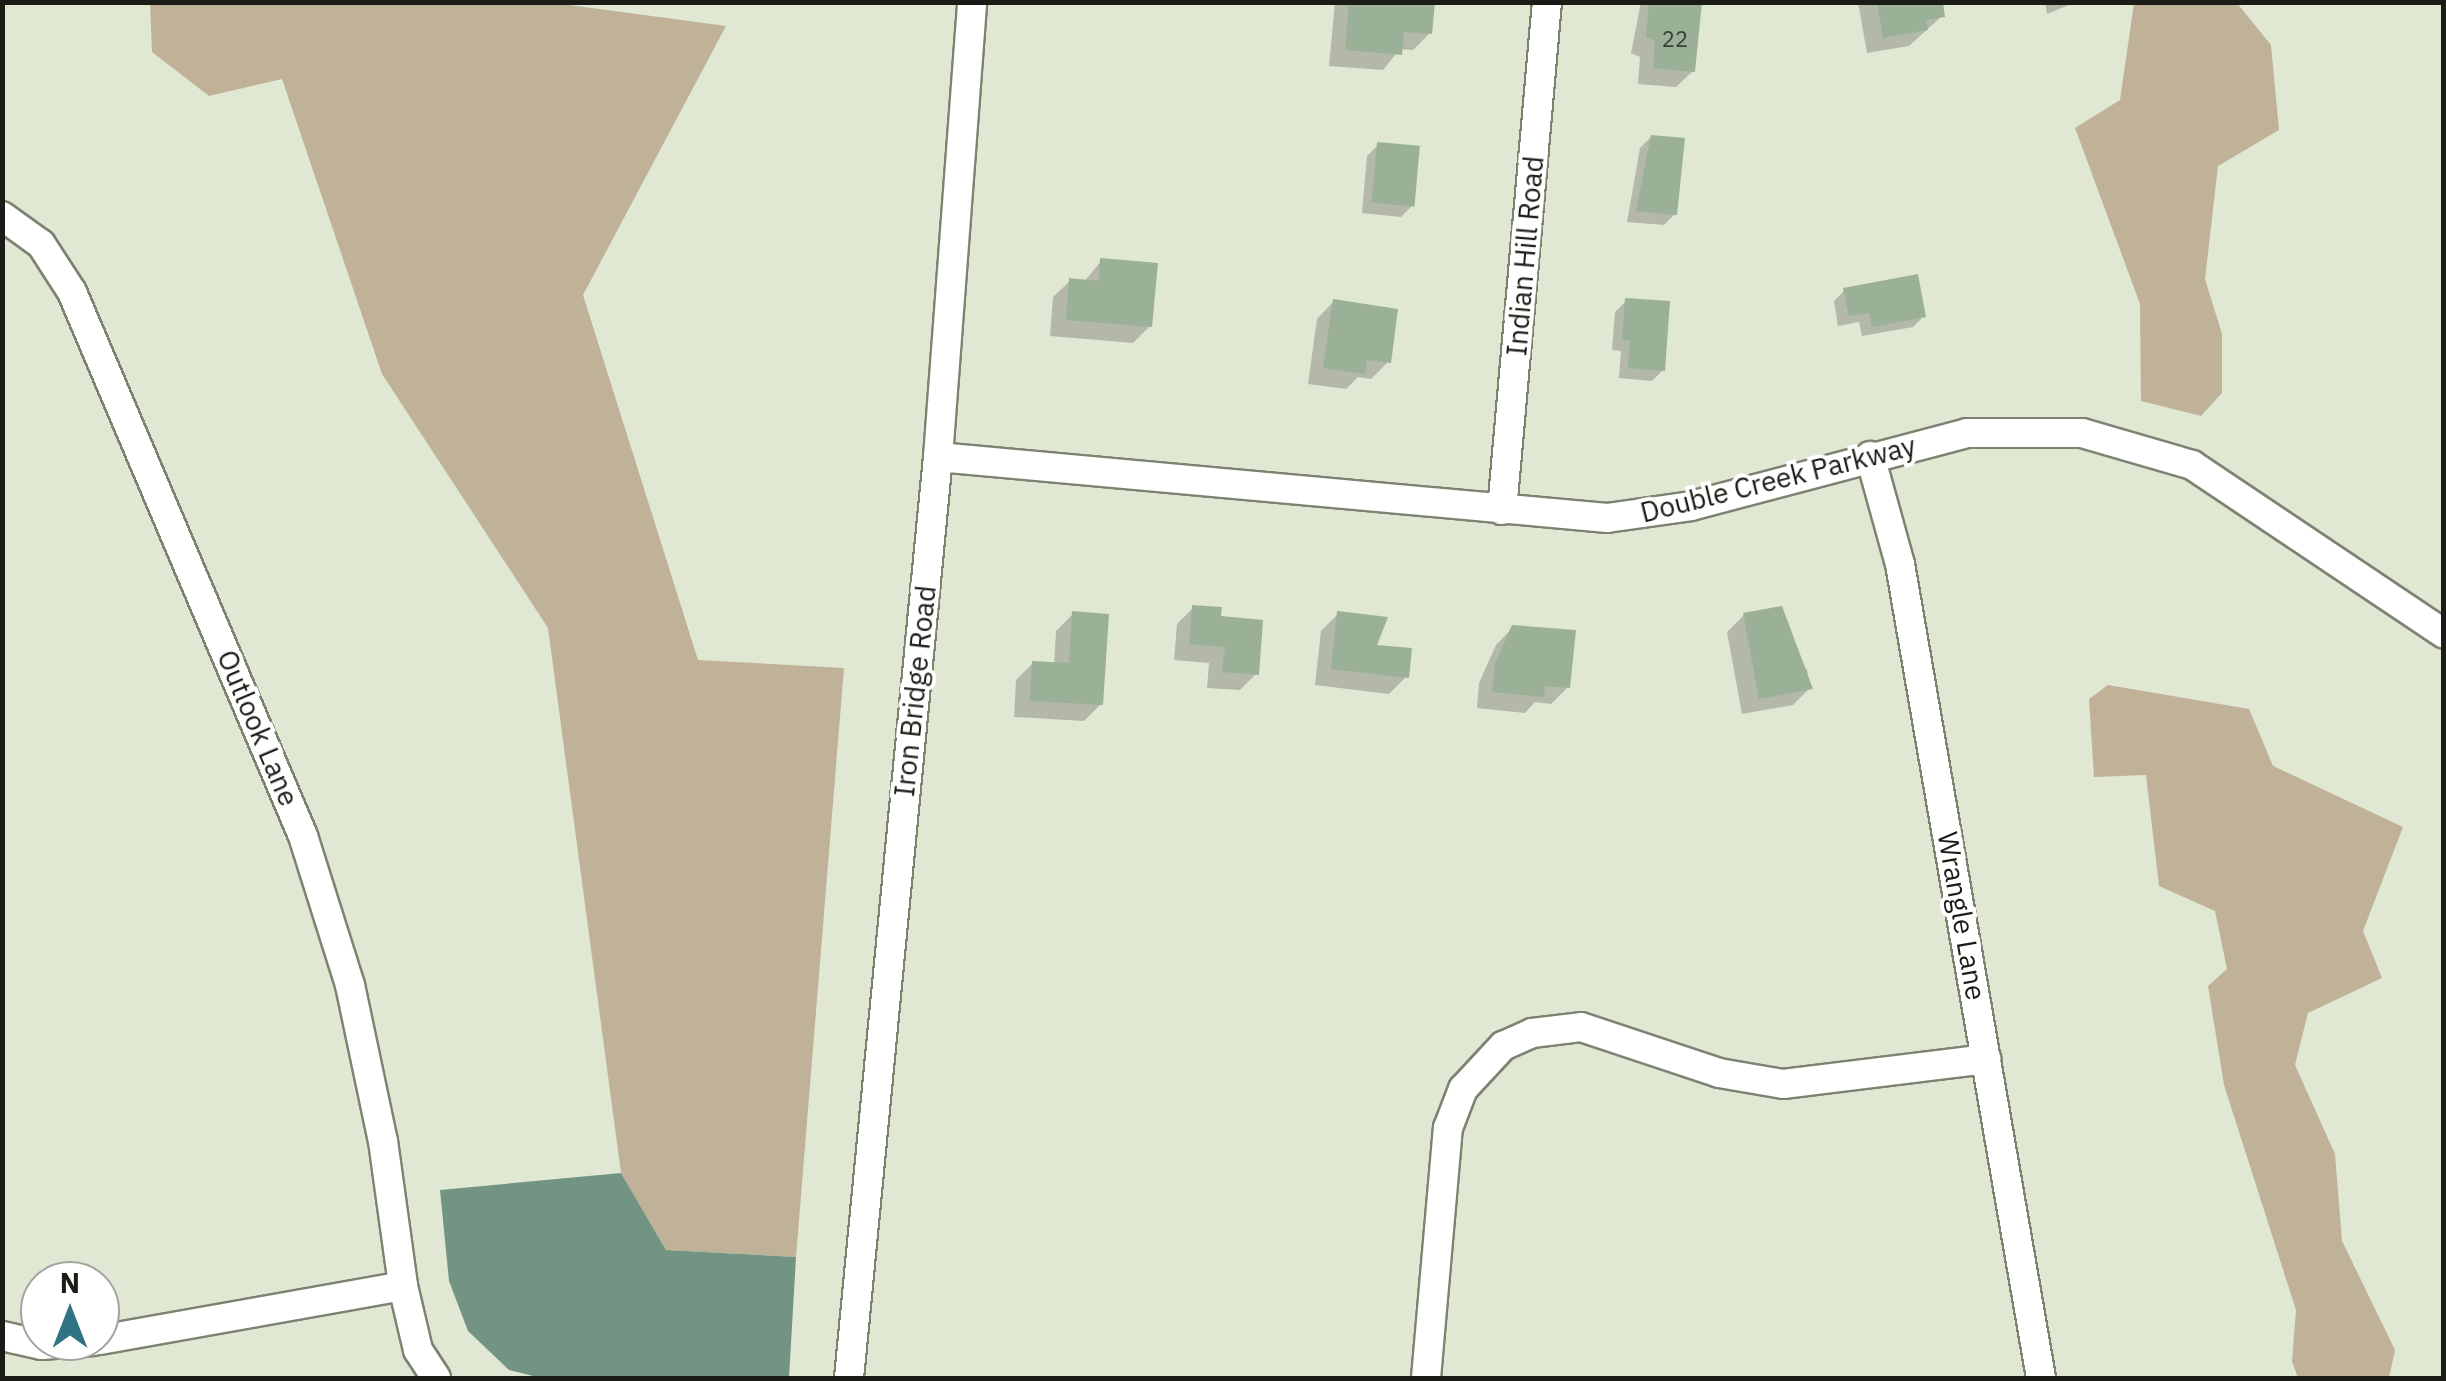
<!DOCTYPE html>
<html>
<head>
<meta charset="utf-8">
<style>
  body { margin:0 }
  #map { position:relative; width:2446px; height:1381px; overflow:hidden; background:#e0e7d2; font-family:"IBM Plex Sans",sans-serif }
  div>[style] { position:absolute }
  .green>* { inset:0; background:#bfb299 }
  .water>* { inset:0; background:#749483 }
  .shadow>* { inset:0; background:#0003 }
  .building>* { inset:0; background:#9ab197; transform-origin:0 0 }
  .roads { filter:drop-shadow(2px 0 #7d8371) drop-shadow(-2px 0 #7d8371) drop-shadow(0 2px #7d8371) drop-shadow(0 -2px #7d8371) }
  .minor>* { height:28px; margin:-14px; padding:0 14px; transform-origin:14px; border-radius:14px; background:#fff }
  span { translate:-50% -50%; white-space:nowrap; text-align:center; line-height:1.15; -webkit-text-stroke:8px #fff; paint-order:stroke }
  .number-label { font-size:22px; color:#3a4136 }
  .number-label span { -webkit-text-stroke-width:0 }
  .street-label { font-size:28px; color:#1a1c15 }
  .frame { position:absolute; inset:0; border:5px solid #1a1c15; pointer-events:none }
  .north { position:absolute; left:20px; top:1261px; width:100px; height:100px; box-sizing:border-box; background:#fff; border:2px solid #a3a4a1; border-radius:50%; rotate:0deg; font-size:28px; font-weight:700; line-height:40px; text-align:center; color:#1a1c15 }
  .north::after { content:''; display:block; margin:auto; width:35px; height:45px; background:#317385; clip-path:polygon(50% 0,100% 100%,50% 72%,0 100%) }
</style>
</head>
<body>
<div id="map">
  <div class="green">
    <i style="clip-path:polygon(547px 2px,726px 26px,583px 295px,698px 660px,844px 668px,796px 1257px,666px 1250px,621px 1173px,548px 628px,382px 374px,282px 79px,209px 96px,152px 52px,150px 3px)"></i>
    <i style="clip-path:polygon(2134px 3px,2237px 3px,2271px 45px,2279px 130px,2218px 166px,2205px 279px,2222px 334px,2222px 393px,2201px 416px,2141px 401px,2140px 304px,2075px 128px,2120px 100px)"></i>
    <i style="clip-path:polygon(2108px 685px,2249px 709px,2273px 766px,2403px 827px,2363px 931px,2382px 978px,2308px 1013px,2295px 1065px,2335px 1154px,2342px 1241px,2395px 1350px,2389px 1378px,2298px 1378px,2292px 1361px,2296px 1310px,2224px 1085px,2208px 986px,2227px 969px,2215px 911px,2159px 886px,2146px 775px,2094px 777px,2089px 699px)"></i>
  </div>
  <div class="water">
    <i style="clip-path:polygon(621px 1173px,666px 1250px,796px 1257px,789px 1378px,541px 1378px,509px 1370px,468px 1331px,449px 1281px,440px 1190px)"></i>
  </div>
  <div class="shadow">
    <i style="clip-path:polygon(1335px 2px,1432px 2px,1430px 33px,1413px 50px,1400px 49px,1383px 70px,1329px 66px)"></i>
    <i style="clip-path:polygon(1641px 2px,1699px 2px,1693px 71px,1676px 87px,1638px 84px,1640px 57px,1631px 53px)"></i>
    <i style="clip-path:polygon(1858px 2px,1940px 2px,1942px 16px,1909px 46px,1867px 53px)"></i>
    <i style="clip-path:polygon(2045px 2px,2076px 2px,2047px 14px)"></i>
    <i style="clip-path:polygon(1651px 137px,1675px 214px,1664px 225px,1627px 222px,1640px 148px)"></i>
    <i style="clip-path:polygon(1378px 145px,1412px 206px,1401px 217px,1362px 213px,1367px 156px)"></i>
    <i style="clip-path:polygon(1101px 261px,1150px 326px,1133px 343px,1050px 336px,1053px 297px,1070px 281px,1084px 282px)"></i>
    <i style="clip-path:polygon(1845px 290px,1924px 316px,1913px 327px,1862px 336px,1859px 322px,1838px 326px,1834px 301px)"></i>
    <i style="clip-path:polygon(1626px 301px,1663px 370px,1652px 381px,1619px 378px,1621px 351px,1612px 350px,1615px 312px)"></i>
    <i style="clip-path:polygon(1333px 302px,1388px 362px,1371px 379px,1358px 377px,1346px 389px,1308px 384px,1317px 319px)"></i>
    <i style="clip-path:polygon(1193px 608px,1218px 619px,1256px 674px,1240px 690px,1207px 688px,1209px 663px,1174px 660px,1177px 624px)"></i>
    <i style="clip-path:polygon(1073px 614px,1101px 704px,1084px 721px,1014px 717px,1016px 680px,1033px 663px,1054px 665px,1056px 631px)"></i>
    <i style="clip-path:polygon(1338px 614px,1406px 677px,1389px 694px,1315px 685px,1321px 631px)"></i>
    <i style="clip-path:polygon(1744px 615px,1799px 670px,1807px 669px,1810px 688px,1793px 705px,1742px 714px,1727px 632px)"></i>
    <i style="clip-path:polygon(1513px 627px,1568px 687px,1551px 704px,1535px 702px,1525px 713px,1477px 708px,1479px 683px,1496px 645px)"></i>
  </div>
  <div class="building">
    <i style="clip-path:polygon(1349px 2px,1435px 2px,1432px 34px,1404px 32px,1402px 55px,1345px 50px)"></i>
    <i style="clip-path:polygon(1649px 2px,1702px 2px,1695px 72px,1653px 68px,1655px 41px,1646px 37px)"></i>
    <i style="clip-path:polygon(1877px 2px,1943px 2px,1945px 17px,1926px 20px,1928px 30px,1883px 38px)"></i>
    <i style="clip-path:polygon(1651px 135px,1685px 138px,1677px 215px,1636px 211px)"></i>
    <i style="left:1377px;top:142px;width:43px;height:61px;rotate:5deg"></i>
    <i style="clip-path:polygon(1100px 258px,1158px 263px,1152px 327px,1066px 320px,1069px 278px,1099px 281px)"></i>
    <i style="clip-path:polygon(1918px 274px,1926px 317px,1872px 327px,1869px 313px,1849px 316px,1843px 288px)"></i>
    <i style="clip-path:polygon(1625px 298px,1670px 301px,1665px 371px,1628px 368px,1630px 341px,1622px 340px)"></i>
    <i style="clip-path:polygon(1333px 299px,1398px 309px,1391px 363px,1367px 360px,1365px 374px,1323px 368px)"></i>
    <i style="clip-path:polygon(1192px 605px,1222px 607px,1221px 616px,1263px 620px,1259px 675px,1222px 672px,1225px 647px,1189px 644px)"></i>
    <i style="clip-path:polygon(1782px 606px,1813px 689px,1759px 699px,1743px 613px)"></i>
    <i style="clip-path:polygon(1072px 611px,1109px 614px,1103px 705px,1030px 701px,1032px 661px,1069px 663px)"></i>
    <i style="clip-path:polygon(1337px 611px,1388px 617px,1377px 645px,1412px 648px,1409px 678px,1331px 669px)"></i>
    <i style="clip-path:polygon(1512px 625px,1576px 630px,1570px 688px,1545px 686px,1544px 697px,1492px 692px,1495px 664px)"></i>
  </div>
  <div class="roads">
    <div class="minor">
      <i style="left:2px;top:216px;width:48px;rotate:35.7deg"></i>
      <i style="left:41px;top:244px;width:57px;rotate:57.1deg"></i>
      <i style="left:72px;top:292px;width:591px;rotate:66.99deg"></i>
      <i style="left:303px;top:836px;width:156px;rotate:72.5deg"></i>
      <i style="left:350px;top:985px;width:159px;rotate:78.1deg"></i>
      <i style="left:383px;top:1141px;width:146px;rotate:82.1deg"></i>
      <i style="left:403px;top:1286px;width:66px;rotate:76.8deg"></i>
      <i style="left:418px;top:1350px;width:33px;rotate:57deg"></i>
      <i style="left:1870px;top:456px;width:112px;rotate:74.5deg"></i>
      <i style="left:1900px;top:564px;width:826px;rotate:80.17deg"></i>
      <i style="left:938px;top:457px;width:672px;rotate:5.21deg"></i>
      <i style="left:1607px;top:518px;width:85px;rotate:-8.1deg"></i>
      <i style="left:1691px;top:506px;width:285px;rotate:-14.8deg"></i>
      <i style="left:1967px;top:433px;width:115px"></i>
      <i style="left:2082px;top:433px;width:115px;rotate:16.2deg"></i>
      <i style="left:2192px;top:465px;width:303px;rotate:33.8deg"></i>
      <i style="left:1502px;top:510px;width:510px;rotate:-84.94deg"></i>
      <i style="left:2px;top:1336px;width:41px;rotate:12.7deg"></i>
      <i style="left:42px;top:1345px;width:52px;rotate:-4.4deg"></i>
      <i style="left:100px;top:1340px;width:308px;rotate:-10.1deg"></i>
      <i style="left:849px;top:1378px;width:925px;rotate:-84.48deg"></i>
      <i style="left:938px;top:457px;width:456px;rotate:-85.7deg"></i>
      <i style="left:1426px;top:1378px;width:251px;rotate:-85deg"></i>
      <i style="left:1448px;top:1128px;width:42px;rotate:-69deg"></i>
      <i style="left:1463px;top:1089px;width:59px;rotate:-47.1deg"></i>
      <i style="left:1503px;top:1046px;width:32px;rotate:-24deg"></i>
      <i style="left:1532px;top:1033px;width:49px;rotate:-7deg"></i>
      <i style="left:1581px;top:1027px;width:145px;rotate:18.4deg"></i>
      <i style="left:1719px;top:1073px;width:65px;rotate:9.8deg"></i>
      <i style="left:1783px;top:1084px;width:205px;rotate:-7deg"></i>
    </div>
  </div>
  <div class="number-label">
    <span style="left:1675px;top:39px">22</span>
  </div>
  <div class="street-label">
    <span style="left:1525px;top:256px;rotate:-85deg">Indian Hill Road</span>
    <span style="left:1778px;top:479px;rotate:-14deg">Double Creek Parkway</span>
    <span style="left:915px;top:691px;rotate:-84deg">Iron Bridge Road</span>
    <span style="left:258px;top:728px;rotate:67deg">Outlook Lane</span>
    <span style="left:1962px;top:916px;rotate:80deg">Wrangle Lane</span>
  </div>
  <div class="frame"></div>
  <div class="north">N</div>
</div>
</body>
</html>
